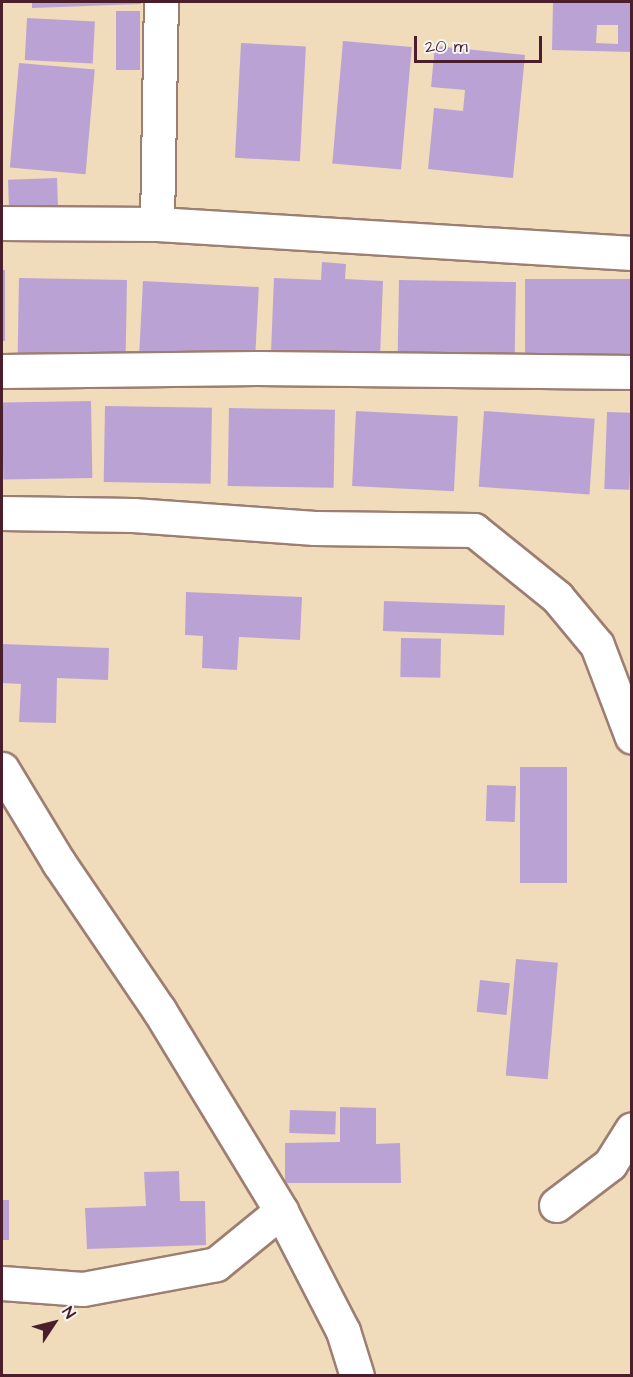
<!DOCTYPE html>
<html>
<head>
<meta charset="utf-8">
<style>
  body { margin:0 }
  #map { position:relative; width:633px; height:1377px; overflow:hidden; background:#f0dcba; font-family:"Architects Daughter",sans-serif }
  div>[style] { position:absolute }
  .building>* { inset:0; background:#bba2d5; transform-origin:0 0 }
  .roads { filter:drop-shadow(2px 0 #9d7e72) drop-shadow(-2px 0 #9d7e72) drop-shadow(0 2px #9d7e72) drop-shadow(0 -2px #9d7e72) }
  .minor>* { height:33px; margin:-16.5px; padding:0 16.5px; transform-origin:16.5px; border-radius:16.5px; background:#fff }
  span { translate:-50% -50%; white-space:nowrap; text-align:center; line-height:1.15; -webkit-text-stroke:4.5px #f6f6f2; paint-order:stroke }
  .frame { position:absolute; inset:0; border:3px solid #4a1f2b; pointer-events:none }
  .north { position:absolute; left:24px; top:1293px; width:60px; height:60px; -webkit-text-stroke:4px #f6f6f2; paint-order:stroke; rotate:55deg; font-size:16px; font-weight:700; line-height:24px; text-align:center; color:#4a1f2b }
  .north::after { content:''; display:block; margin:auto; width:21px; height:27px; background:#4a1f2b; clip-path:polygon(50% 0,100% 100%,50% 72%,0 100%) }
  .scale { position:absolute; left:414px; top:36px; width:128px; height:27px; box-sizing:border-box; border:3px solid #4a1f2b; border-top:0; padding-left:8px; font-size:18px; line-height:21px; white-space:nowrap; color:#4a1f2b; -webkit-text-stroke:4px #f6f6f2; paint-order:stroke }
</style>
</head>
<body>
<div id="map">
  <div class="building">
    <i style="clip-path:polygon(32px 2px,141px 2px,141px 4px,32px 8px)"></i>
    <i style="clip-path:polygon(evenodd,553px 2px,632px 2px,632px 52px,552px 50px,553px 2px,597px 25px,618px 25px,618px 44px,596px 43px,597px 25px)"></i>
    <i style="left:116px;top:11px;width:24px;height:59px"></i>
    <i style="left:27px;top:18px;width:68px;height:42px;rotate:3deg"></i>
    <i style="left:343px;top:41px;width:69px;height:123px;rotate:5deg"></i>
    <i style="left:241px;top:43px;width:65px;height:115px;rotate:3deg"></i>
    <i style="clip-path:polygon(435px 46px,525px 55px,513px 178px,428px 169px,434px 108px,463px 111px,465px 90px,431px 87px)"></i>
    <i style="left:19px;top:63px;width:76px;height:105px;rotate:5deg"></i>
    <i style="left:57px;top:178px;width:35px;height:49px;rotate:88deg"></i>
    <i style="clip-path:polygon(322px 262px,346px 264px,345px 279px,383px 281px,380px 357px,271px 352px,274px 278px,321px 280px)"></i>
    <i style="left:2px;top:270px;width:3px;height:71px"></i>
    <i style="left:19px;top:278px;width:108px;height:80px;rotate:1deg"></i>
    <i style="left:632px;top:279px;width:76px;height:107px;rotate:90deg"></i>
    <i style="left:399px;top:280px;width:117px;height:86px;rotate:1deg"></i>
    <i style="left:143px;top:281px;width:116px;height:74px;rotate:3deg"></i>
    <i style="left:91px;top:401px;width:77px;height:89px;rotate:89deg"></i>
    <i style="left:105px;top:406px;width:107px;height:76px;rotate:1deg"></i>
    <i style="left:229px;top:408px;width:106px;height:78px;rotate:1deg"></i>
    <i style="left:356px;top:411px;width:102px;height:75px;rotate:3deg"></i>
    <i style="left:484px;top:411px;width:111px;height:76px;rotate:4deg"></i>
    <i style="left:607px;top:412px;width:25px;height:77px;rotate:2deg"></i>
    <i style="clip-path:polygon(186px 592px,302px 597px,300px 640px,239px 637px,237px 670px,202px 668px,203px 636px,185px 635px)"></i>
    <i style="left:384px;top:601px;width:121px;height:30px;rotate:2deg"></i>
    <i style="left:401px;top:638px;width:40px;height:39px;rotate:1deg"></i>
    <i style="clip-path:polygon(2px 644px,109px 648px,108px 680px,57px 678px,56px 723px,19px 722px,21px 684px,2px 683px)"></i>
    <i style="left:520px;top:767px;width:47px;height:116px"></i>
    <i style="left:487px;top:785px;width:29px;height:36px;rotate:2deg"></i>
    <i style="left:516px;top:959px;width:42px;height:117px;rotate:5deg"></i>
    <i style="left:480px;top:980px;width:30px;height:32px;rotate:6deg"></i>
    <i style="clip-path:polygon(340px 1107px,376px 1108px,376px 1144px,400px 1143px,401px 1183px,285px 1183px,285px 1143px,340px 1142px)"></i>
    <i style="left:290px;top:1110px;width:46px;height:23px;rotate:2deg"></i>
    <i style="clip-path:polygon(179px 1171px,180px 1201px,205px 1201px,206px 1245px,87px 1249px,85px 1208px,146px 1206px,144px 1172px)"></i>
    <i style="left:2px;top:1200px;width:7px;height:40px"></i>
  </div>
  <div class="roads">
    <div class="minor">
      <i style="left:2px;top:223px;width:155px;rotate:0.4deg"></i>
      <i style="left:157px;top:224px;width:476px;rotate:3.5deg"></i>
      <i style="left:157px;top:224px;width:222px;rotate:-89deg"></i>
      <i style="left:2px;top:371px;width:255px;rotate:-0.7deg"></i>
      <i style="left:257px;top:368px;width:375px;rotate:0.6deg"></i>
      <i style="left:2px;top:513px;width:131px;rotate:0.9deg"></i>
      <i style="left:133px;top:515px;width:182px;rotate:4.1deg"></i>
      <i style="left:315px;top:528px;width:159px;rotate:0.7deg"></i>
      <i style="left:474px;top:530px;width:107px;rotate:38.9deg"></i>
      <i style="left:557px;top:597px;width:62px;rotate:50.2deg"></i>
      <i style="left:597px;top:645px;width:98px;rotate:69.2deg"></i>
      <i style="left:2px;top:769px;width:110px;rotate:58.8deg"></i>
      <i style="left:59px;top:863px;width:178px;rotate:55.8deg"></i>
      <i style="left:159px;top:1010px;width:235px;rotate:58.7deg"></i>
      <i style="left:281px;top:1211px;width:135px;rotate:62.7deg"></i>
      <i style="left:343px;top:1331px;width:47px;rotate:72.7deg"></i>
      <i style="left:556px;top:1205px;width:68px;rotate:-37.2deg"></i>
      <i style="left:610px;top:1164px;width:41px;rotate:-57.8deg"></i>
      <i style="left:2px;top:1283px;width:81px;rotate:4.2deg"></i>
      <i style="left:83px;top:1289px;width:135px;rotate:-10.6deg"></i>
      <i style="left:216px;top:1264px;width:84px;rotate:-39.2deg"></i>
    </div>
  </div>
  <div class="frame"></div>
  <div class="north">N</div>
  <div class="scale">20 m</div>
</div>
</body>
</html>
